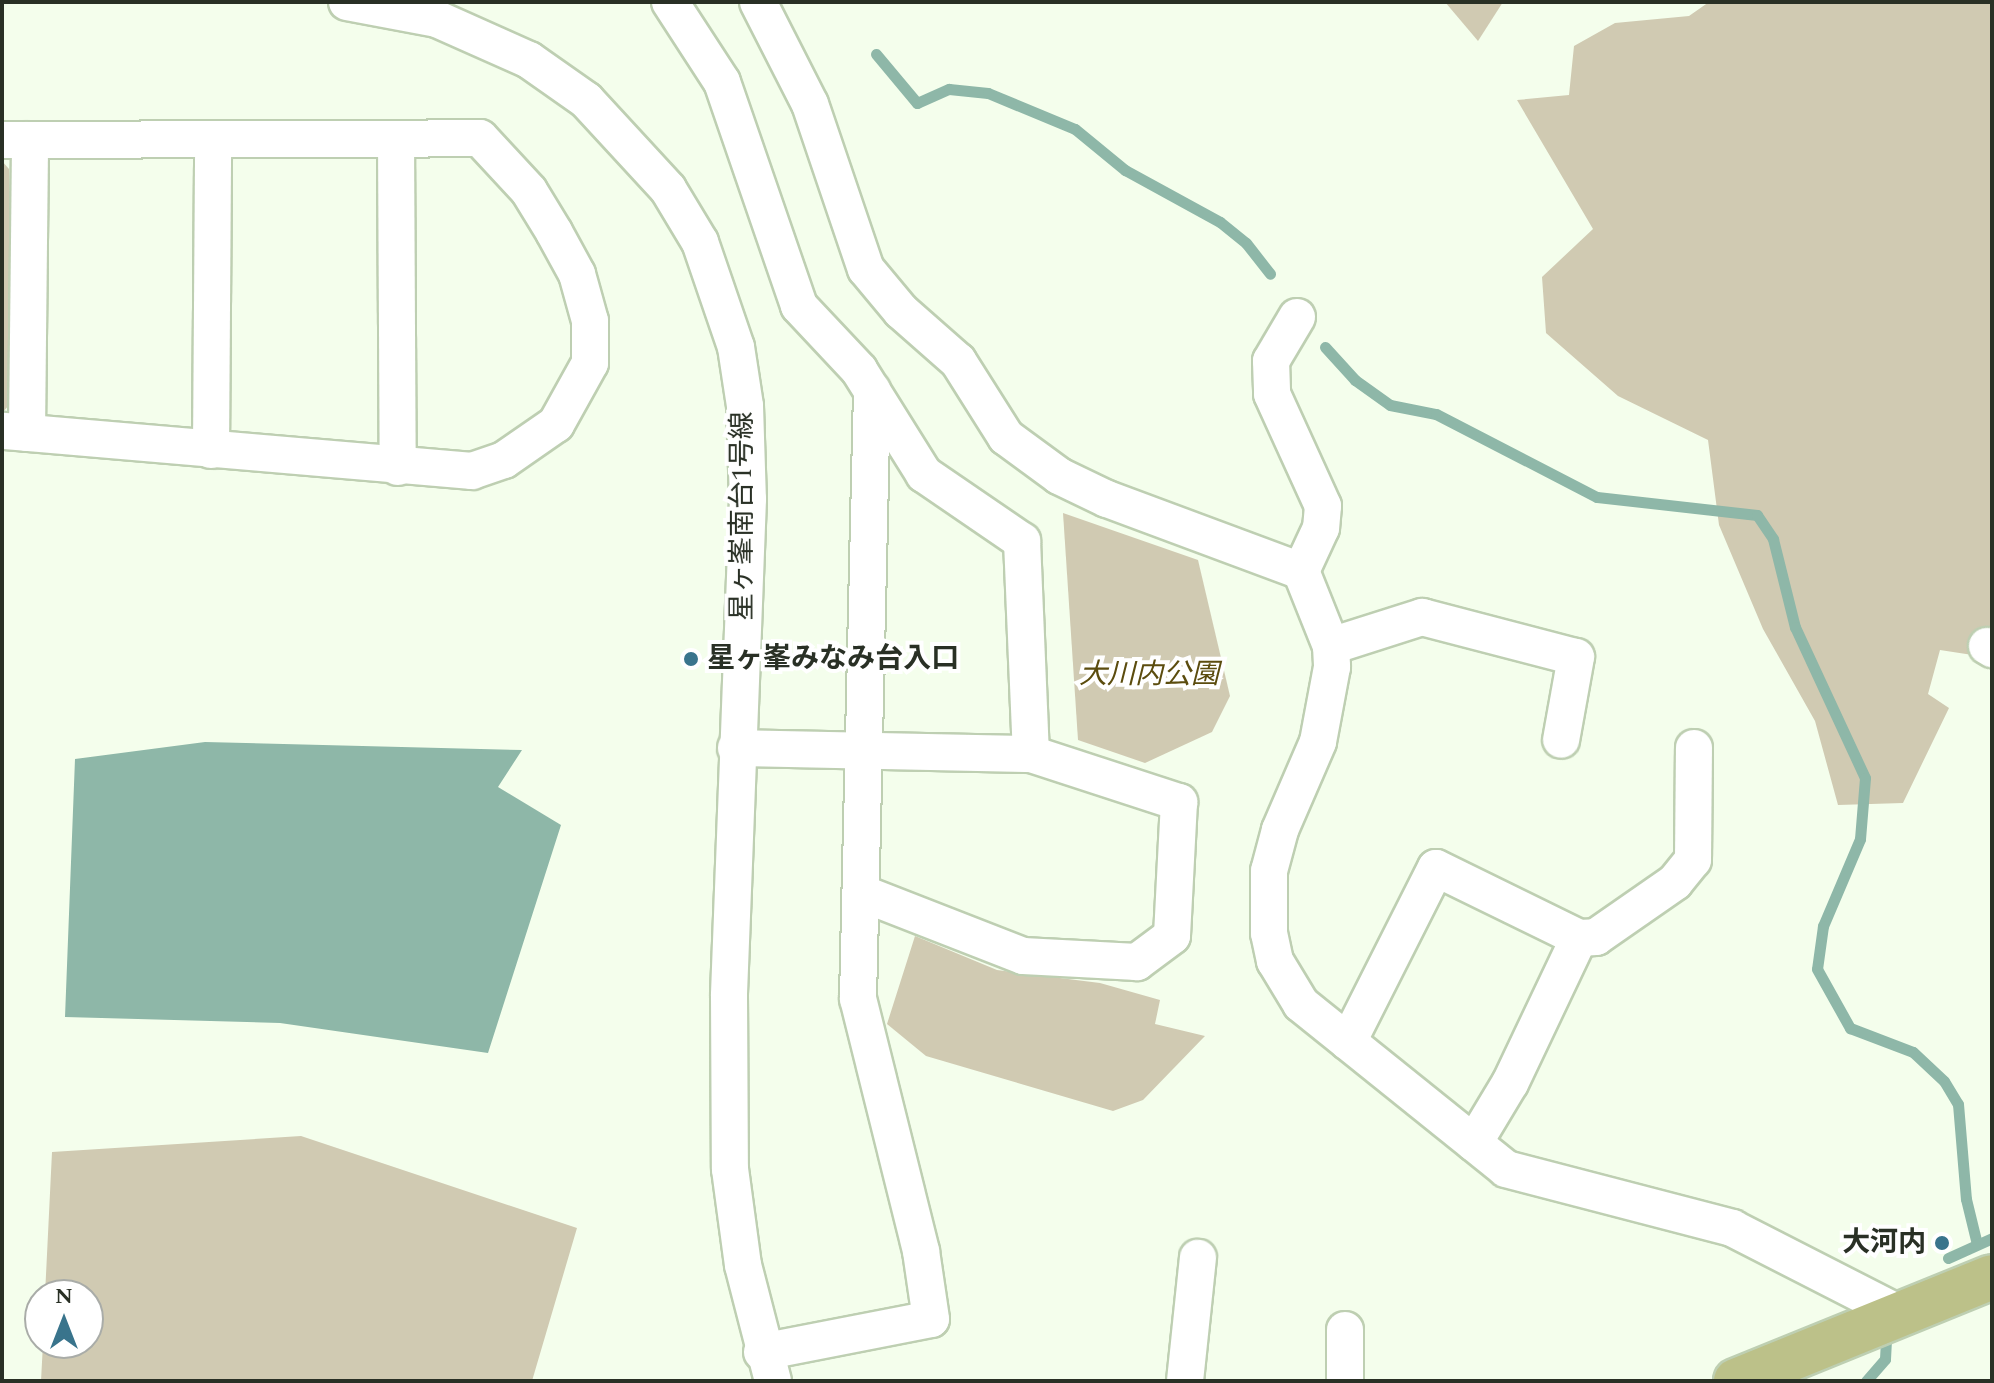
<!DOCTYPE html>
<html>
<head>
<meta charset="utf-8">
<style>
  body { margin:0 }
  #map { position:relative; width:1994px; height:1383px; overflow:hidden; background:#f4feec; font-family:Spectral,"Noto Sans JP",serif }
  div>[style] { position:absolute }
  .green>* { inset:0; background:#d0cab2 }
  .water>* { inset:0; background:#8eb7a8 }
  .stream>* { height:11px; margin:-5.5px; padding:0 5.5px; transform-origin:5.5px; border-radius:5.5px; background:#8eb7a8 }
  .roads { filter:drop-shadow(2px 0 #becfb2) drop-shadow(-2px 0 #becfb2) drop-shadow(0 2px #becfb2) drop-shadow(0 -2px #becfb2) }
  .minor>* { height:36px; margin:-18px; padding:0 18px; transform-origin:18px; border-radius:18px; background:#fff }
  .major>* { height:44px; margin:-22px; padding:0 22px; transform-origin:22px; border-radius:22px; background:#bcc189 }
  .dots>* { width:22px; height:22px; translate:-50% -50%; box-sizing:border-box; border:4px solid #fff; border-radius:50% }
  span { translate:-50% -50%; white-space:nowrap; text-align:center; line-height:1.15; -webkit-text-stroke:8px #fff; paint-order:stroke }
  .street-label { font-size:28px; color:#293025 }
  .poi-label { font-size:28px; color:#293025; font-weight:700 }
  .left { translate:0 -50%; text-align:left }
  .right { translate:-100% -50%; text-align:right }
  .park-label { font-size:28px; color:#5b4c0e; font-style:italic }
  .frame { position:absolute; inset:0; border:4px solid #293025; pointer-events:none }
  .north { position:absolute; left:24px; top:1279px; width:80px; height:80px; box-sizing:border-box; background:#fff; border:2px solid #a9aca8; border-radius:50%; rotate:0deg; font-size:22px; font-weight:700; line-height:32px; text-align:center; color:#293025 }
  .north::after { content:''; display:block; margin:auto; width:28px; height:36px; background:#39748c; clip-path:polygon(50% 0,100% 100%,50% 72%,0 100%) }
</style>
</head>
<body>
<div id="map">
  <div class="green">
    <i style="clip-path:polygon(1445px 2px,1503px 2px,1478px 41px)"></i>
    <i style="clip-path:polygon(1709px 2px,1992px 2px,1992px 658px,1940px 650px,1928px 694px,1949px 708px,1903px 803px,1838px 805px,1815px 721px,1763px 629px,1719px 525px,1708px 440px,1618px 396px,1546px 333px,1542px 277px,1593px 229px,1517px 100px,1569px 95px,1574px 46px,1615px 23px,1689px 16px)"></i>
    <i style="clip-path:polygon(2px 161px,9px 169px,11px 403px,2px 413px)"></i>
    <i style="clip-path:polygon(1063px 513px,1198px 560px,1230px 696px,1212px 732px,1145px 763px,1078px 740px)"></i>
    <i style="clip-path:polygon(915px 936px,997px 970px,1100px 983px,1160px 1000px,1155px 1024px,1205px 1036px,1143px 1100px,1113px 1111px,926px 1056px,887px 1024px)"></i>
    <i style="clip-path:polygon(301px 1136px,577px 1228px,532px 1381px,41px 1381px,43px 1343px,88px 1343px,88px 1295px,45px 1295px,52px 1152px)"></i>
  </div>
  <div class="water">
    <i style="clip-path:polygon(205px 742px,522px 750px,498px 787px,561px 825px,488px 1053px,280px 1023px,65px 1017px,75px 759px)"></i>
  </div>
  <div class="stream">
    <i style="left:876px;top:54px;width:64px;rotate:50.1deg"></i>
    <i style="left:917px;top:103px;width:35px;rotate:-24deg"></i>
    <i style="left:949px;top:89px;width:39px;rotate:6deg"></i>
    <i style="left:988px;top:93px;width:94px;rotate:22.5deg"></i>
    <i style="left:1075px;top:129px;width:65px;rotate:39.4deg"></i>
    <i style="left:1125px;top:170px;width:108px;rotate:28.7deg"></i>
    <i style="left:1220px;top:222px;width:33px;rotate:39deg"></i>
    <i style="left:1246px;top:243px;width:39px;rotate:52deg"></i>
    <i style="left:1325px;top:347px;width:45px;rotate:47.7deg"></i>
    <i style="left:1355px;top:380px;width:43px;rotate:35.5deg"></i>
    <i style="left:1390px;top:405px;width:47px;rotate:11.1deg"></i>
    <i style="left:1436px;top:414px;width:181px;rotate:27.3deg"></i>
    <i style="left:1597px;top:497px;width:161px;rotate:6.4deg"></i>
    <i style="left:1757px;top:515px;width:29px;rotate:56deg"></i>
    <i style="left:1773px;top:539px;width:91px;rotate:76deg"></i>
    <i style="left:1795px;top:627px;width:166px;rotate:65.1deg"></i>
    <i style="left:1865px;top:778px;width:61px;rotate:94.7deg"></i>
    <i style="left:1860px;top:839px;width:95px;rotate:113deg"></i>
    <i style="left:1823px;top:926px;width:43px;rotate:97.9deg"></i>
    <i style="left:1817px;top:969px;width:68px;rotate:60.8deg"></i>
    <i style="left:1850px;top:1028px;width:67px;rotate:20.9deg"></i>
    <i style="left:1913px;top:1052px;width:42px;rotate:43.1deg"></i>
    <i style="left:1944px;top:1081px;width:27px;rotate:59deg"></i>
    <i style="left:1958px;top:1104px;width:95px;rotate:85.2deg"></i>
    <i style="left:1966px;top:1199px;width:46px;rotate:76.3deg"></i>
    <i style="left:1948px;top:1258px;width:48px;rotate:-24.4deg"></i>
    <i style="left:1866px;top:1381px;width:29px;rotate:-49deg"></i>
    <i style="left:1885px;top:1359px;width:21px;rotate:-87deg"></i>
  </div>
  <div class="roads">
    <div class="minor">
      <i style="left:347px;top:2px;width:92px;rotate:10.7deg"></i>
      <i style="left:437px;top:19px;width:101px;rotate:24deg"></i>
      <i style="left:529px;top:60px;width:70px;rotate:35.1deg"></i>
      <i style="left:586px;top:100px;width:121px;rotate:47.3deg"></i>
      <i style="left:668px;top:189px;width:62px;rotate:58.9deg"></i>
      <i style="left:700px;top:242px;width:111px;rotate:71.1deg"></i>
      <i style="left:736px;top:347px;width:60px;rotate:81.3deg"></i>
      <i style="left:745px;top:406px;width:93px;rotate:88.2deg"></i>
      <i style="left:748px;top:499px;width:497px;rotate:92.2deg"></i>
      <i style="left:729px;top:996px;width:173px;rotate:89.7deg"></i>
      <i style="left:730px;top:1169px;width:97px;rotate:82.3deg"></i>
      <i style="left:743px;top:1265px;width:120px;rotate:75.5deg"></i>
      <i style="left:670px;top:2px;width:95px;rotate:57deg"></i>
      <i style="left:722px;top:82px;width:237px;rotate:71deg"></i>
      <i style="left:799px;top:306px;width:88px;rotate:46.8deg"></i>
      <i style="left:859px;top:370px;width:123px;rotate:58deg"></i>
      <i style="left:924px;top:474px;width:119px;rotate:34.4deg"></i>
      <i style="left:1022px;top:541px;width:213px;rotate:87.6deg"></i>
      <i style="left:758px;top:2px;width:114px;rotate:63deg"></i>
      <i style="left:810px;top:104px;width:174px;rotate:71.3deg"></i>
      <i style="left:866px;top:269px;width:55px;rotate:50.2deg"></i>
      <i style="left:901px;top:311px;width:76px;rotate:41.3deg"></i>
      <i style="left:958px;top:361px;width:90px;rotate:57.7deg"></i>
      <i style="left:1006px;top:437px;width:66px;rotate:36.3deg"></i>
      <i style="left:1059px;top:476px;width:53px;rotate:25.6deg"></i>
      <i style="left:1107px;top:499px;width:207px;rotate:20.4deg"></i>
      <i style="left:1301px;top:571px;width:81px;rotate:68.2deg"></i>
      <i style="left:1331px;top:646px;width:21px;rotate:87deg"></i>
      <i style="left:1332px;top:667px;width:76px;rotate:100.6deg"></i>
      <i style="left:1318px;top:742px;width:96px;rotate:113.4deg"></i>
      <i style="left:1280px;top:830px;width:42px;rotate:105deg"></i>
      <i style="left:1269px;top:871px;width:62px;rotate:90deg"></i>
      <i style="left:1269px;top:933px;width:29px;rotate:78deg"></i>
      <i style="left:1275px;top:961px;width:50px;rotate:58.8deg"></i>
      <i style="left:1301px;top:1004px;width:263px;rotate:38.8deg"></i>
      <i style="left:1506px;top:1169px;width:234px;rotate:14.6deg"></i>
      <i style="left:1732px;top:1228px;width:189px;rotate:27.1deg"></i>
      <i style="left:396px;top:139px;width:328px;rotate:89.7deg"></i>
      <i style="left:2px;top:140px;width:478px;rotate:-0.2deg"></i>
      <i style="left:480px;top:138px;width:72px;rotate:47.2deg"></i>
      <i style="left:529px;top:191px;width:48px;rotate:58.6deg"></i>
      <i style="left:554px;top:232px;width:48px;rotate:61.3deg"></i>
      <i style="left:577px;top:274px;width:49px;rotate:74.5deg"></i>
      <i style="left:590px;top:321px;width:42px;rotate:90deg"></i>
      <i style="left:590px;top:363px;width:70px;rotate:119.1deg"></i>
      <i style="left:556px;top:424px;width:63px;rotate:145.3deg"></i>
      <i style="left:504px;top:460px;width:34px;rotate:161deg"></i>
      <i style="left:472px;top:471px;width:472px;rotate:-175.1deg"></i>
      <i style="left:1297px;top:317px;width:51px;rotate:120.6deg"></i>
      <i style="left:1271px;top:361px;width:33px;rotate:88deg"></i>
      <i style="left:1272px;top:394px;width:123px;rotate:65.5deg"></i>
      <i style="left:1323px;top:506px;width:22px;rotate:95deg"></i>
      <i style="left:1321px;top:528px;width:47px;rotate:114.9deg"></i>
      <i style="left:27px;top:433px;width:293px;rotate:-89.4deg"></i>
      <i style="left:211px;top:450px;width:311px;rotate:-89.6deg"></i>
      <i style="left:1331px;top:646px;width:96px;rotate:-17.7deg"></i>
      <i style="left:1422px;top:617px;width:159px;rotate:14.6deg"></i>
      <i style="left:1576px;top:657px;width:84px;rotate:100.2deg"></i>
      <i style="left:1987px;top:646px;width:6px;rotate:31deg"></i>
      <i style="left:736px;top:748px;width:295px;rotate:1.2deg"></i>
      <i style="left:1031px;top:754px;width:156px;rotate:18deg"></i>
      <i style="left:1179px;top:802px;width:134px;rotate:93deg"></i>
      <i style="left:1172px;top:936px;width:44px;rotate:143.4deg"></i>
      <i style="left:1137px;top:962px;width:114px;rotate:-177deg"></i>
      <i style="left:1023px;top:956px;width:174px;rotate:-158.7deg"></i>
      <i style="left:1579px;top:938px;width:17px;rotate:-3deg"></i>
      <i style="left:1596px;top:937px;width:96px;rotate:-34.8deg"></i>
      <i style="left:1675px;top:882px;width:28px;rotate:-51deg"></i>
      <i style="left:1693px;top:860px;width:112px;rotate:-89.5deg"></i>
      <i style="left:1348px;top:1042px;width:195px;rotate:-63.2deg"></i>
      <i style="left:1436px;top:868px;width:159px;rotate:26.1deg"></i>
      <i style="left:1579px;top:938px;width:161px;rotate:115.4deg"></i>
      <i style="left:1510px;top:1083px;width:70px;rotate:121deg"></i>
      <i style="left:762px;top:1352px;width:172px;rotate:-11deg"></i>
      <i style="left:931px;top:1319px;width:69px;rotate:-98.4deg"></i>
      <i style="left:921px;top:1251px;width:260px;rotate:-104deg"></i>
      <i style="left:858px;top:999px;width:609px;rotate:-88.68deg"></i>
      <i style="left:1185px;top:1381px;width:124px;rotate:-84deg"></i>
      <i style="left:1345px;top:1381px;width:51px;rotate:-90deg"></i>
    </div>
    <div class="major">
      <i style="left:1736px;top:1381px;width:276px;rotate:-22.1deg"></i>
    </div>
  </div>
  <div class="dots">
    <i style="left:691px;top:659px;background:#39748c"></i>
    <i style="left:1942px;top:1243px;background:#39748c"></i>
  </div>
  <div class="street-label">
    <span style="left:743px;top:516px;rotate:-90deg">星ヶ峯南台1号線</span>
  </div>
  <div class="poi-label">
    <span class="left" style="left:707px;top:659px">星ヶ峯みなみ台入口</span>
    <span class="right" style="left:1926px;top:1243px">大河内</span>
  </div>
  <div class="park-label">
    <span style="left:1149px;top:675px">大川内公園</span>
  </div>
  <div class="frame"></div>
  <div class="north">N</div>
</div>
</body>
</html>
